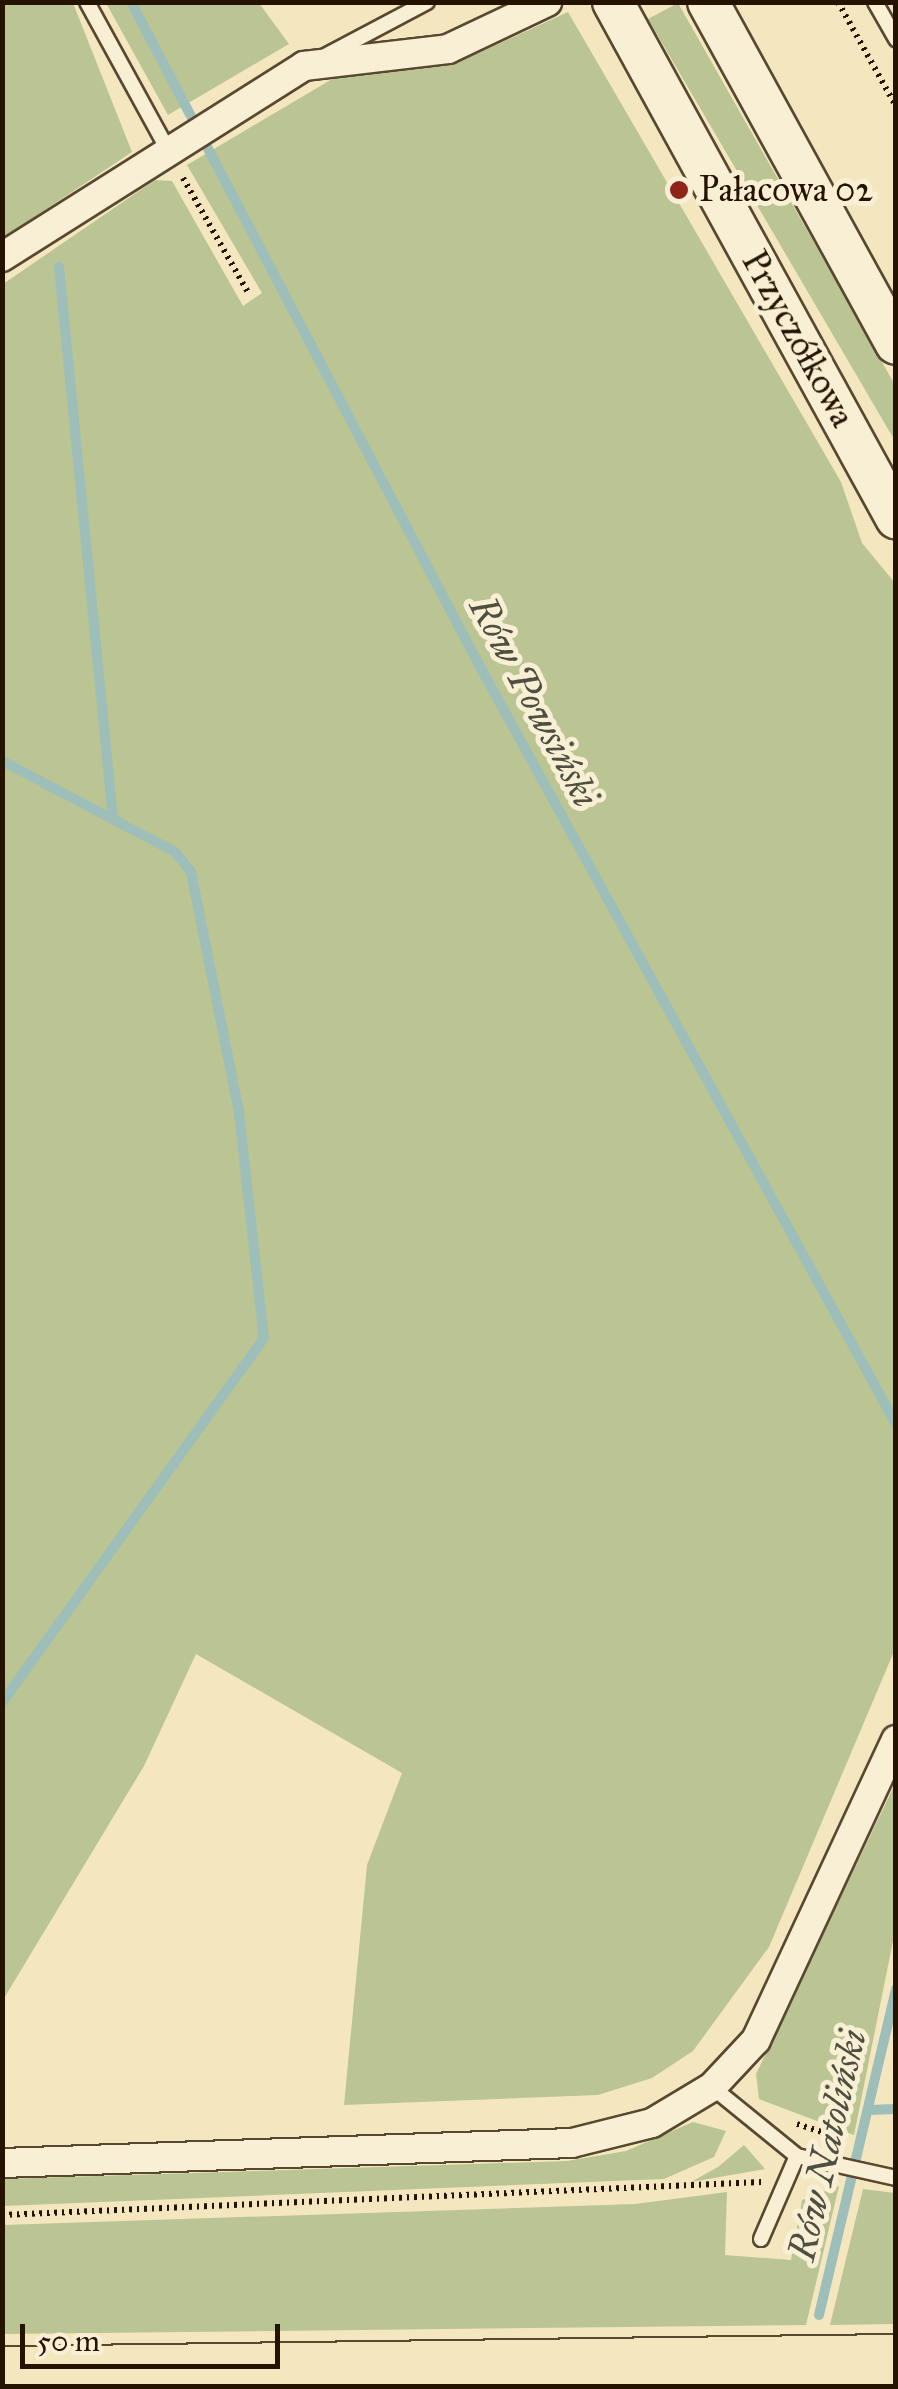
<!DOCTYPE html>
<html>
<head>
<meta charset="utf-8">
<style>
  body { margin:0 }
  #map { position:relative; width:898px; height:2389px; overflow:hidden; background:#f4e7bf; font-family:"IM FELL Great Primer",serif }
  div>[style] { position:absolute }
  .green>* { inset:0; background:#bac593 }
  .stream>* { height:10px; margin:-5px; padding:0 5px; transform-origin:5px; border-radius:5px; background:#9ebeb9 }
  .path>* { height:6px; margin-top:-3px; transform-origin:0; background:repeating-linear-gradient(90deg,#251300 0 2.5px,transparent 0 7.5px) }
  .roads { filter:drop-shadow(2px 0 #594830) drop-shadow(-2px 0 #594830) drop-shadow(0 2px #594830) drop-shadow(0 -2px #594830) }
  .lane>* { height:14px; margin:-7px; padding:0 7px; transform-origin:7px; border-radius:7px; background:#f8efd5 }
  .street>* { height:28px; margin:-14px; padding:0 14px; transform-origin:14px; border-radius:14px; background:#f8efd5 }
  .secondary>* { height:40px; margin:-20px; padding:0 20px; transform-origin:20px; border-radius:20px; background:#f8efd5 }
  .highway>* { height:52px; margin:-26px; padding:0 26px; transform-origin:26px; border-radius:26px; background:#f4e7bf }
  .dots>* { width:28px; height:28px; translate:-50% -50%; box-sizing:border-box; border:5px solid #f8efd5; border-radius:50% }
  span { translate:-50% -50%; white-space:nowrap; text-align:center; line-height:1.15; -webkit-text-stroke:10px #f8efd5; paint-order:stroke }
  .poi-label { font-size:35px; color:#251300 }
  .left { translate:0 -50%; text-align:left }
  .street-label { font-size:35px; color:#251300 }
  .water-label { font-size:38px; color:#4f4f41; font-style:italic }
  .frame { position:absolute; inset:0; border:5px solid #251300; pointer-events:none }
  .scale { position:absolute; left:20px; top:2324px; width:260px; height:45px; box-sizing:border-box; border:5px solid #251300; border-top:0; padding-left:12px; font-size:30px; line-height:35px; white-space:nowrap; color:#251300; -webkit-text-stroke:8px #f8efd5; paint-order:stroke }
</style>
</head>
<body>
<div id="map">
  <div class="green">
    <i style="clip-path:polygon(3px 2px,73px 3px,132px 152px,3px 238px)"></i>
    <i style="clip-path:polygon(106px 3px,259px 3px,289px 44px,168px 115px)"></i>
    <i style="clip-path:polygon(678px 3px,895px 385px,895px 441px,648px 19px)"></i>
    <i style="clip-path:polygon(568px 12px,841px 482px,862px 543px,895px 583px,895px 1649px,769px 1947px,693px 2051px,652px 2078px,598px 2095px,344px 2105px,367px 1865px,402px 1773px,196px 1654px,144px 1766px,3px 2000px,3px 284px,155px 180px,172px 181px,243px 306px,262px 293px,187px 165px,349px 69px,452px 65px)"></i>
    <i style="clip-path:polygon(895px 1784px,895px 1931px,854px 2135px,759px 2099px,756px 2074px)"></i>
    <i style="clip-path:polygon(693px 2122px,726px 2131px,714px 2157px,664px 2179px,3px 2206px,3px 2179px,567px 2161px,626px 2151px)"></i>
    <i style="clip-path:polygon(744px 2145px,765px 2169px,691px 2182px,718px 2167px)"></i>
    <i style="clip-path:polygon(839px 2186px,806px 2325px,3px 2334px,3px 2225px,635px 2204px,727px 2192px,725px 2255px,791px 2260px,802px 2200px)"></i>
    <i style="clip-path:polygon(863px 2189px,895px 2193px,895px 2324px,830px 2325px)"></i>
  </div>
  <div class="stream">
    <i style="left:131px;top:2px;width:747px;rotate:62.3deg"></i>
    <i style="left:478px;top:663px;width:868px;rotate:61.22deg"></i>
    <i style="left:59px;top:267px;width:555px;rotate:84.41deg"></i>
    <i style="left:2px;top:761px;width:195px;rotate:27.7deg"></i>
    <i style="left:175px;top:852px;width:26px;rotate:51deg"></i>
    <i style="left:191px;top:872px;width:246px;rotate:78.7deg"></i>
    <i style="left:239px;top:1113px;width:226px;rotate:83.7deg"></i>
    <i style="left:264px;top:1338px;width:448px;rotate:125.7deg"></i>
    <i style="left:868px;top:2110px;width:28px;rotate:-2deg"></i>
    <i style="left:819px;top:2315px;width:335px;rotate:-76.7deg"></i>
  </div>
  <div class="path">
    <i style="left:838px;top:2px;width:119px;rotate:60.9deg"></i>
    <i style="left:183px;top:178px;width:133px;rotate:60.4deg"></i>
    <i style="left:797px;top:2124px;width:38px;rotate:18deg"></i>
    <i style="left:2px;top:2215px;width:760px;rotate:-2.49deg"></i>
  </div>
  <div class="roads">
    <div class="lane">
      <i style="left:87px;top:2px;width:169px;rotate:61.3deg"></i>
      <i style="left:875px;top:2px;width:43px;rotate:60.4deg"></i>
      <i style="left:327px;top:55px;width:113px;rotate:-27.9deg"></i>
      <i style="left:712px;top:2087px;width:109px;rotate:39.1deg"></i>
      <i style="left:797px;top:2156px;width:101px;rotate:12.5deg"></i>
      <i style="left:761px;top:2239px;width:90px;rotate:-66.6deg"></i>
    </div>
    <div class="street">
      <i style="left:2px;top:257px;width:357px;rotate:-32.3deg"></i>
      <i style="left:304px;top:66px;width:145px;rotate:-6.7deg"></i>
      <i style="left:448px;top:49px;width:110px;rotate:-25.4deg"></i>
      <i style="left:2px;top:2163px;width:570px;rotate:-2.01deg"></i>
      <i style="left:572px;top:2143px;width:82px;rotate:-14deg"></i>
      <i style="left:652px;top:2123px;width:70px;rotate:-31deg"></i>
      <i style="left:712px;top:2087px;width:64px;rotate:-46.9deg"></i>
      <i style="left:756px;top:2040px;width:331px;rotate:-65deg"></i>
    </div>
    <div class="secondary">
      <i style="left:613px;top:2px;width:589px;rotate:61.26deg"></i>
      <i style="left:708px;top:2px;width:390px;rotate:61.2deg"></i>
    </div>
    <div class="highway">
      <i style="left:2px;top:2373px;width:894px;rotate:-0.77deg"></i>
    </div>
  </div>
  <div class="dots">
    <i style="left:679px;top:190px;background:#8f2418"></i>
  </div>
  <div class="poi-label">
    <span class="left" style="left:699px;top:190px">Pałacowa 02</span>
  </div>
  <div class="street-label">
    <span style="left:798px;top:339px;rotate:61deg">Przyczółkowa</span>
  </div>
  <div class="water-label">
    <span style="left:534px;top:702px;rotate:62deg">Rów Powsiński</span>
    <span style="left:828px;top:2145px;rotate:-77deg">Rów Natoliński</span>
  </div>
  <div class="frame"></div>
  <div class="scale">50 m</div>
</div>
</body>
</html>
